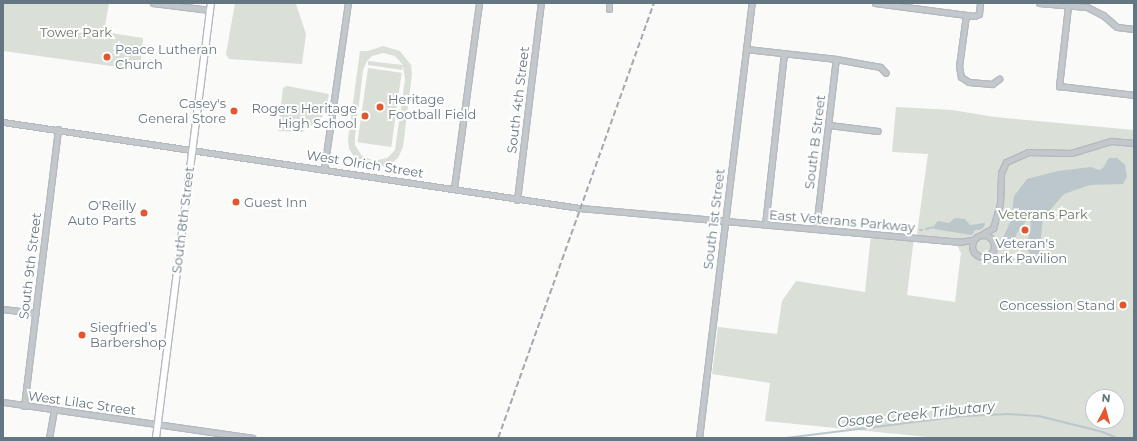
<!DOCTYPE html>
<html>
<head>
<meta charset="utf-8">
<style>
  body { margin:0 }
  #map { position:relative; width:1137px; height:441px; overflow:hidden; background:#fafaf8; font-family:Montserrat,sans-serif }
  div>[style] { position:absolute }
  .green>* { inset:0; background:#dadfd7; transform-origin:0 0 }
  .water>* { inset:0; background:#bbc7cb }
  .stream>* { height:1.5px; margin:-0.75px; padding:0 0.75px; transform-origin:0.75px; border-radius:0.75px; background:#bbc7cb }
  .roads { filter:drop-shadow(1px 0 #b5babe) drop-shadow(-1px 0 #b5babe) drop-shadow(0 1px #b5babe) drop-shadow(0 -1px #b5babe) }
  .minor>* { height:5px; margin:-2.5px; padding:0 2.5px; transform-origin:2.5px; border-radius:2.5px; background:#c3c8cc }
  .minor>.ring { margin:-2.5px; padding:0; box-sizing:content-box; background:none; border:5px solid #c3c8cc; border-radius:50% }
  .major>* { height:6px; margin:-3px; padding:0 3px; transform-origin:3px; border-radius:3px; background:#fff }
  .rail>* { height:1.5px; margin-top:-0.75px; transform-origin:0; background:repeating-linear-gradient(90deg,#a2aab0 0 6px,transparent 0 9px) }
  .dots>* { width:11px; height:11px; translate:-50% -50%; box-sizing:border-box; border:2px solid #fff; border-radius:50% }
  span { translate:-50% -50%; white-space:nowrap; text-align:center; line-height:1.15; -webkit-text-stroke:4px #fff; paint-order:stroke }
  .park-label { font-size:13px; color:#687a64 }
  .poi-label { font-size:13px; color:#657683 }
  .left { translate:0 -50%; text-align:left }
  .right { translate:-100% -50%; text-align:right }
  .street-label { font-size:13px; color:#657683 }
  .water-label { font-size:14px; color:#60757c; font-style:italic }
  .frame { position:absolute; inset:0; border:4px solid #657683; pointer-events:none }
  .north { position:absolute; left:1085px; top:389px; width:40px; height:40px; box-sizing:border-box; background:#fff; border:1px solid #c1c8cd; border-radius:50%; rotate:6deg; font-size:11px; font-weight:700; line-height:16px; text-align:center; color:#657683 }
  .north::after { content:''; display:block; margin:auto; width:14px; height:18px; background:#e4572e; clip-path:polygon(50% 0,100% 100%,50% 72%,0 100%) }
</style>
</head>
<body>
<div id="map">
  <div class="green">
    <i style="clip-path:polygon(3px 3px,109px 3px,104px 32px,143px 38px,140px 70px,3px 51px)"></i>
    <i style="clip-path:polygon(235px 3px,296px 4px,306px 34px,302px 64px,229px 59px,226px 54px)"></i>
    <i style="clip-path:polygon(evenodd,383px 46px,400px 51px,411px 65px,412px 74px,403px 147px,398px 158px,391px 164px,373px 169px,357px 161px,349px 149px,348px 139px,360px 51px,368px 51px,383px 46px,383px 53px,395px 56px,403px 65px,368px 61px,368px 65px,402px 70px,403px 66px,405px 79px,395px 150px,387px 158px,374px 161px,362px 156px,355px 145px,355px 137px,363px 70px,367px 61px,372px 56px,383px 53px)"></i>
    <i style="left:368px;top:68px;width:34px;height:75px;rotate:8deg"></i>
    <i style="clip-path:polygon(287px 86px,329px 94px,326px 109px,321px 119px,302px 132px,278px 131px,283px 88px)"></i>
    <i style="clip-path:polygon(evenodd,896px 107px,952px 110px,995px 117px,1134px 130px,1134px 438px,938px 438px,765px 421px,770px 383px,712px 374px,718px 327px,777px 334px,782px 301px,796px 281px,865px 292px,871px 234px,914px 238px,907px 295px,955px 302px,961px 253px,957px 245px,916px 240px,928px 154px,892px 152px,896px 107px,1093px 397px,1117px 397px,1117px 421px,1093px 421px,1093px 397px)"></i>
  </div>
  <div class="water">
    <i style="clip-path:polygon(1109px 158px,1117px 158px,1125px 165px,1127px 177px,1123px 184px,1090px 185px,1064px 194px,1043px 218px,1039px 256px,1031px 255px,1026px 248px,1031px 226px,1029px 217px,1017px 233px,1013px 244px,1009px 245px,1002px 240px,1011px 220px,1014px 196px,1027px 179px,1058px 171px,1091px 167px,1099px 170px,1103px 168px)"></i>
    <i style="clip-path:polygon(955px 218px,965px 219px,970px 225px,985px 223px,984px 227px,980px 230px,975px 230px,972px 235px,934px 229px,935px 224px,938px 221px,949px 223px)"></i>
  </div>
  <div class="stream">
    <i style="left:926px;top:229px;width:8px;rotate:-14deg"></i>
    <i style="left:920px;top:230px;width:2px"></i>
    <i style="left:786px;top:438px;width:178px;rotate:-7.1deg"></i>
    <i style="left:963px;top:416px;width:46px;rotate:-2.5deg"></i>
    <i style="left:1009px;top:414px;width:30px;rotate:4deg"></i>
    <i style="left:1039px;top:416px;width:66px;rotate:14deg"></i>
    <i style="left:1103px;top:432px;width:15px;rotate:23deg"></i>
  </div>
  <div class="roads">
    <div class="minor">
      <i style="left:153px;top:3px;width:57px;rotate:7deg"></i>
      <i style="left:875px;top:3px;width:100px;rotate:7.5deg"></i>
      <i style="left:974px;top:16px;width:5px;rotate:-22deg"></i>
      <i style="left:979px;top:14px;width:11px;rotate:-85deg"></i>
      <i style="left:1039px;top:3px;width:48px;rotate:4.8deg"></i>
      <i style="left:1087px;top:7px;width:18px;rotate:27deg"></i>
      <i style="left:1103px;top:15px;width:18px;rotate:41deg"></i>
      <i style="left:1117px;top:27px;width:17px;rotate:7deg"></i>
      <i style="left:1068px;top:6px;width:81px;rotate:96.4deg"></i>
      <i style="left:1059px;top:86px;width:76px;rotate:6.8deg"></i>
      <i style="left:609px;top:9px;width:6px;rotate:-90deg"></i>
      <i style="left:966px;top:15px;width:51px;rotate:97.8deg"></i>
      <i style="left:959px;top:66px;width:11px;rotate:80deg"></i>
      <i style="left:961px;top:77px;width:9px;rotate:32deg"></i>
      <i style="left:969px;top:82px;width:23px;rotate:5deg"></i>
      <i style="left:992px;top:84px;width:9px;rotate:-36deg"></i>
      <i style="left:746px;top:49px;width:91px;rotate:6.3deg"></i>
      <i style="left:836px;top:59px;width:45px;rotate:10.3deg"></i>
      <i style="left:880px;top:67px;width:8px;rotate:45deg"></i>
      <i style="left:3px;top:122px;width:583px;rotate:8.48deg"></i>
      <i style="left:580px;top:208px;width:380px;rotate:5.1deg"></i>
      <i style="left:958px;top:242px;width:15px;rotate:-8deg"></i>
      <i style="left:829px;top:125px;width:49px;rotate:7deg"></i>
      <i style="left:324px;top:169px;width:168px;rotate:-81.8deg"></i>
      <i style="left:454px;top:188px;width:187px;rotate:-82.3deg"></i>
      <i style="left:517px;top:200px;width:198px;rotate:-83.1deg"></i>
      <i style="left:765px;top:225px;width:172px;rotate:-83.7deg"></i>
      <i style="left:816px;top:228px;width:170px;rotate:-83.3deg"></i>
      <i style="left:983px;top:234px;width:12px;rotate:-31deg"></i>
      <i style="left:993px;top:228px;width:25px;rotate:-74deg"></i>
      <i style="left:1000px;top:204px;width:31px;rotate:-88deg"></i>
      <i style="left:1001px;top:173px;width:12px;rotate:-66deg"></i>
      <i style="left:1006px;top:162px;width:24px;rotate:-24deg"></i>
      <i style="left:1028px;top:152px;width:43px;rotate:1.3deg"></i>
      <i style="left:1071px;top:153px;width:42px;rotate:-16.7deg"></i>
      <i style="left:1111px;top:141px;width:23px;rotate:5deg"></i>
      <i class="ring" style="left:972px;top:235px;width:17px;height:17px"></i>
      <i style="left:3px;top:309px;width:33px;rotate:7deg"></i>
      <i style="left:3px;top:402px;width:252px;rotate:8.2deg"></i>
      <i style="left:24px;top:406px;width:279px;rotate:-83deg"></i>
      <i style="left:49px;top:438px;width:27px;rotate:-80deg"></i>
      <i style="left:699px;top:438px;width:438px;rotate:-83.1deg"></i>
    </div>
    <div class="major">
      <i style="left:156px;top:438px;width:438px;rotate:-82.8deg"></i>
    </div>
  </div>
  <div class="rail">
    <i style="left:498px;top:438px;width:462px;rotate:-70.3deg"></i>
  </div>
  <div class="dots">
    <i style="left:107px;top:57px;background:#e4572e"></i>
    <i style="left:380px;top:107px;background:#e4572e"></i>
    <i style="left:234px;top:111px;background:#e4572e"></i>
    <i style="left:365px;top:116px;background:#e4572e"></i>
    <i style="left:236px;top:202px;background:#e4572e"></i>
    <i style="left:144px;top:213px;background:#e4572e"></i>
    <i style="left:1025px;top:230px;background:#e4572e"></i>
    <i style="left:1123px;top:305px;background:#e4572e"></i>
    <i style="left:82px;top:335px;background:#e4572e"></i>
  </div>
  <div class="park-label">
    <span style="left:76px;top:32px">Tower Park</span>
    <span style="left:1043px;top:214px">Veterans Park</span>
  </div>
  <div class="poi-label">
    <span class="left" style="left:115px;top:57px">Peace Lutheran<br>Church</span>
    <span class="left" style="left:388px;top:107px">Heritage<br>Football Field</span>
    <span class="right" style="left:226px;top:111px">Casey's<br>General Store</span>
    <span class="right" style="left:357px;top:116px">Rogers Heritage<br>High School</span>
    <span class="left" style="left:244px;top:202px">Guest Inn</span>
    <span class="right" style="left:136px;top:213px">O'Reilly<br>Auto Parts</span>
    <span style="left:1025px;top:251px">Veteran's<br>Park Pavilion</span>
    <span class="right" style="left:1115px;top:305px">Concession Stand</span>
    <span class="left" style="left:90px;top:335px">Siegfried’s<br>Barbershop</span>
  </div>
  <div class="street-label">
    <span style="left:518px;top:100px;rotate:-83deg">South 4th Street</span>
    <span style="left:815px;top:142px;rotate:-83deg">South B Street</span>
    <span style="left:365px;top:164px;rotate:9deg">West Olrich Street</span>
    <span style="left:714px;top:219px;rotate:-83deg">South 1st Street</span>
    <span style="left:183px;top:220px;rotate:-83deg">South 8th Street</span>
    <span style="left:842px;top:221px;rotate:5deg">East Veterans Parkway</span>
    <span style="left:30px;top:266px;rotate:-83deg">South 9th Street</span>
    <span style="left:82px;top:403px;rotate:8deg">West Lilac Street</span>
  </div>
  <div class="water-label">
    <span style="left:916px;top:414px;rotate:-6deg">Osage Creek Tributary</span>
  </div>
  <div class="frame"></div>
  <div class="north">N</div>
</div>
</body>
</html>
